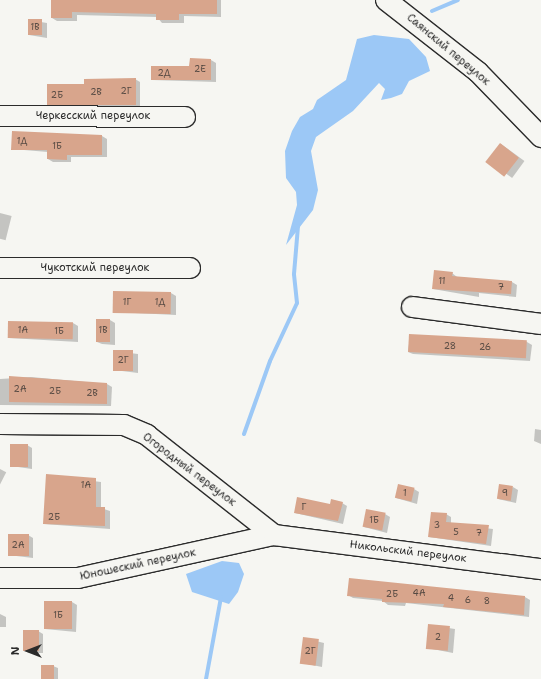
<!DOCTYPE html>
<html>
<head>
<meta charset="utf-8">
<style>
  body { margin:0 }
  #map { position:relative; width:541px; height:679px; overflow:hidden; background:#f6f6f2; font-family:"Shantell Sans",sans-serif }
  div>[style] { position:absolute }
  .water>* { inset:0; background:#9cc8f6 }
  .shadow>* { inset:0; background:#0003; transform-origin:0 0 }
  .stream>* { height:4px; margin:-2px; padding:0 2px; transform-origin:2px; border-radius:2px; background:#9cc8f6 }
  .building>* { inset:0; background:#d8a58c; transform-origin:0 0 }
  .roads { filter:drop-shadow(1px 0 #2b2b2b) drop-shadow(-1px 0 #2b2b2b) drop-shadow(0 1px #2b2b2b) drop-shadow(0 -1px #2b2b2b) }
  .minor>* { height:20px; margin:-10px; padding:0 10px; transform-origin:10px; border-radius:10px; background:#f6f6f2 }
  span { translate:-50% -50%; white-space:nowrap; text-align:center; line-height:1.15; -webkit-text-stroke:3.5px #f6f6f2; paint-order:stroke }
  .number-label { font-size:9px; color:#564a43 }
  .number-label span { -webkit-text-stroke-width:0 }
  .street-label { font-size:11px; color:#2b2b2b }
  .north { position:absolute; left:8px; top:631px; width:40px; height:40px; -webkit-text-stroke:3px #f6f6f2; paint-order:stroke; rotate:270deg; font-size:11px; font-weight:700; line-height:16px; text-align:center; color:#2b2b2b }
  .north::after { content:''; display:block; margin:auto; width:14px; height:18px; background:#2b2b2b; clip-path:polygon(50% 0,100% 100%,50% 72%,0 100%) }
</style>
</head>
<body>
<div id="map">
  <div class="water">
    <i style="clip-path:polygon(374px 35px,409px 39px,426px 57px,430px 71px,409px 81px,402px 94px,391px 98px,381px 100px,385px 89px,379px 83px,353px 111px,316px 137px,311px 151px,318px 190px,313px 210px,286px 245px,297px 205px,296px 192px,286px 178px,285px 151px,292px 131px,300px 117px,313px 109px,317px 100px,346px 80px,357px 39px)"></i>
    <i style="clip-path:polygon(222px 561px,239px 563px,244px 574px,238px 592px,229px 604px,192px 592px,186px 574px)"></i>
  </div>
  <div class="shadow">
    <i style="clip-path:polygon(52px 0,221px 0,221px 17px,184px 16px,184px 23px,162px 23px,157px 17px,77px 15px,77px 21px,57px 21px,52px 18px)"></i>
    <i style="clip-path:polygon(29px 20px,47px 23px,47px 38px,29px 35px)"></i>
    <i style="clip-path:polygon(211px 60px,216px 63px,216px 82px,152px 80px)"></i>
    <i style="clip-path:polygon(135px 79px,140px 82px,140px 108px,48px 104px,85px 85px)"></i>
    <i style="clip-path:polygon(12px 132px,102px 136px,107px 139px,107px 157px,71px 157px,71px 162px,53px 162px,48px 159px,48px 152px,12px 149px)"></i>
    <i style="left:501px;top:144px;width:29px;height:21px;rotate:36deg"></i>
    <i style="left:0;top:213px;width:12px;height:25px;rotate:14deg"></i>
    <i style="clip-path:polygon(452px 273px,457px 277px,512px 282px,517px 285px,516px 297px,479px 293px,479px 297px,433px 289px)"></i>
    <i style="clip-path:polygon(171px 293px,176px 296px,176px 315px,114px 312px)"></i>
    <i style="clip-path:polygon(110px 320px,115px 323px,115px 345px,102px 344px,97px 342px)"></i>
    <i style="clip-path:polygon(73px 323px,78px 326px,78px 342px,9px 338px)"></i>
    <i style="clip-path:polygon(410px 335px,527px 342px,532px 345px,530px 361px,413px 354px,408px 352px)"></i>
    <i style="clip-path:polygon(114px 351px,138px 354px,138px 373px,114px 370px)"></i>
    <i style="clip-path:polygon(31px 377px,107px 384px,112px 387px,111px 406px,0 405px,0 379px)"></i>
    <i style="clip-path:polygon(535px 429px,541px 430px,541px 444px,534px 441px)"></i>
    <i style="clip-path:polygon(27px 445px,32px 448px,32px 469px,11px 466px)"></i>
    <i style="left:0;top:469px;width:7px;height:22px;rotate:27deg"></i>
    <i style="clip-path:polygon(47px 475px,101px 482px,101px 508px,110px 511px,110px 529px,44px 524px)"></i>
    <i style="clip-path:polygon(513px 487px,518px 490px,516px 503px,498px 499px)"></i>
    <i style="clip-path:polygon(414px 489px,419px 492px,417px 504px,396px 498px)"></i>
    <i style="clip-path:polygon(342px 503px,347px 506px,343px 524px,295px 513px)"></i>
    <i style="clip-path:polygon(385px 514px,390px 517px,387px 533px,364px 527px)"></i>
    <i style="clip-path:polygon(446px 514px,451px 517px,451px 524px,493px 529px,491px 546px,429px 537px)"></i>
    <i style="clip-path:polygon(28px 535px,33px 538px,33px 558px,8px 555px)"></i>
    <i style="clip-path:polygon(350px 579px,525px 597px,530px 600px,529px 617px,406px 603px,405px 606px,388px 605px,383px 601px,353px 598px,348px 595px)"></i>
    <i style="clip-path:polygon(72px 602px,77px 605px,76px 632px,45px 629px)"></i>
    <i style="clip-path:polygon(0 614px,6px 617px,6px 627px,0 627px)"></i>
    <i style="clip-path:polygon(429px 625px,455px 629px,453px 653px,427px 648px)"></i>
    <i style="clip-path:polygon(38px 631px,43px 634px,43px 653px,29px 653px,24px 650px)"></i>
    <i style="clip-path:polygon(304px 638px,324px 643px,322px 667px,302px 663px)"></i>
    <i style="clip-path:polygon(53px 666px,58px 668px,58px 679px,42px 679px)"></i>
  </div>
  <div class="stream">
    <i style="left:432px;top:11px;width:28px;rotate:-23deg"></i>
    <i style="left:244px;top:434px;width:77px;rotate:-70.4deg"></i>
    <i style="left:270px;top:361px;width:64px;rotate:-65deg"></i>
    <i style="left:297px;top:303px;width:29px;rotate:-96deg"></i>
    <i style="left:294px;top:274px;width:48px;rotate:-85.2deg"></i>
    <i style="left:206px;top:679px;width:83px;rotate:-79.6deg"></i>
  </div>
  <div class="building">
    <i style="clip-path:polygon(51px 0,217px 0,217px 14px,179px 14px,179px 20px,156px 20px,156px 14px,72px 12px,72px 18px,51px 18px)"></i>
    <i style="left:28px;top:19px;width:14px;height:16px"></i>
    <i style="clip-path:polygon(190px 58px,211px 59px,211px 80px,151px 80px,151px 66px,189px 66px)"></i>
    <i style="clip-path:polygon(136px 78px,136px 105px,47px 105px,47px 84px,84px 84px,84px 79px)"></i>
    <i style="clip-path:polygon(12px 131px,102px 135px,102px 155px,67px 155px,67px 160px,47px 159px,47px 150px,11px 150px)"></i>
    <i style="left:500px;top:143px;width:24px;height:24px;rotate:38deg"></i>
    <i style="clip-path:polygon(434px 270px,453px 272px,452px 276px,512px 281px,511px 294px,432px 289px)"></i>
    <i style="left:113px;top:291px;width:58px;height:22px;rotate:1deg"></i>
    <i style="left:96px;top:319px;width:14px;height:23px"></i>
    <i style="left:8px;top:321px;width:65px;height:17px;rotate:1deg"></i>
    <i style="left:409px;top:334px;width:118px;height:18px;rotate:3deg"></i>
    <i style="left:113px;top:350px;width:20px;height:21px"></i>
    <i style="clip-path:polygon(9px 376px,107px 383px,107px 404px,9px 402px)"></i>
    <i style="left:10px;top:444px;width:18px;height:23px"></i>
    <i style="clip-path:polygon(46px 474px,96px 478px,96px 507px,105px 507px,105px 526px,43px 524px)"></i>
    <i style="left:398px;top:484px;width:17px;height:14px;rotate:13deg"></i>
    <i style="left:499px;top:484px;width:14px;height:15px;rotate:8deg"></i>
    <i style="clip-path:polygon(297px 497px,330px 504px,331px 499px,343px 502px,338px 521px,294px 513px)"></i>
    <i style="left:366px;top:509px;width:20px;height:18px;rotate:11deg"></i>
    <i style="clip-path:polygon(431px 512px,447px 513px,446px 522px,489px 525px,486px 544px,428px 537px)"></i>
    <i style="left:8px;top:534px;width:21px;height:22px"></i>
    <i style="clip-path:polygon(349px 578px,525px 596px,524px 615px,443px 607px,444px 604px,382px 602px,382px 599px,347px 596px)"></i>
    <i style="left:44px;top:601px;width:28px;height:28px"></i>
    <i style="left:428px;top:624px;width:22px;height:25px;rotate:5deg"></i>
    <i style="left:23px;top:630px;width:16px;height:21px"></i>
    <i style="left:303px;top:637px;width:16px;height:27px;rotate:7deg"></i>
    <i style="left:41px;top:665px;width:13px;height:14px"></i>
  </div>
  <div class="roads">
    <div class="minor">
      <i style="left:386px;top:0;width:117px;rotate:38deg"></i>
      <i style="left:478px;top:72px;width:91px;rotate:45.9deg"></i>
      <i style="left:0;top:116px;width:185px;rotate:0.3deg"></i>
      <i style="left:0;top:268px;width:190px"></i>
      <i style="left:412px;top:307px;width:130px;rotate:7.5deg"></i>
      <i style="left:0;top:424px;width:124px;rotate:0.5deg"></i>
      <i style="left:124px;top:425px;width:25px;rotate:23deg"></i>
      <i style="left:147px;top:435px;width:162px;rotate:38.2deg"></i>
      <i style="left:0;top:578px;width:78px"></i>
      <i style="left:78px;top:578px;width:201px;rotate:-12.4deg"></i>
      <i style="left:274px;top:535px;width:269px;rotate:7.3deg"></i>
    </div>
  </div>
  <div class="number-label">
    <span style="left:35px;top:27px">1В</span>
    <span style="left:200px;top:69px">2Е</span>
    <span style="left:164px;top:73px">2Д</span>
    <span style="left:126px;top:91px">2Г</span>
    <span style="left:96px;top:92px">2В</span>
    <span style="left:57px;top:95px">2Б</span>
    <span style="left:22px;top:141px">1Д</span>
    <span style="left:57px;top:146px">1Б</span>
    <span style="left:442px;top:281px">11</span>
    <span style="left:501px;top:287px">7</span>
    <span style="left:127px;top:302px">1Г</span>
    <span style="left:160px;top:302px">1Д</span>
    <span style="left:23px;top:330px">1А</span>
    <span style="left:103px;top:330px">1В</span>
    <span style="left:59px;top:331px">1Б</span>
    <span style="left:450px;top:346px">28</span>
    <span style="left:485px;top:347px">26</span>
    <span style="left:123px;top:360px">2Г</span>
    <span style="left:20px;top:389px">2А</span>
    <span style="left:55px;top:391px">2Б</span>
    <span style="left:92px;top:393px">2В</span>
    <span style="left:86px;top:485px">1А</span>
    <span style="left:405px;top:493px">1</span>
    <span style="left:505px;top:493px">9</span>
    <span style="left:304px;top:507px">Г</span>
    <span style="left:54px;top:517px">2Б</span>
    <span style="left:374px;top:520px">1Б</span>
    <span style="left:437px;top:525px">3</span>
    <span style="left:456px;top:532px">5</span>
    <span style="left:479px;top:533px">7</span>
    <span style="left:18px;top:545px">2А</span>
    <span style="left:419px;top:593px">4А</span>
    <span style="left:392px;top:594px">2Б</span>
    <span style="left:451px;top:598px">4</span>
    <span style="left:468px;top:600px">6</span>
    <span style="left:487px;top:601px">8</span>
    <span style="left:58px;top:615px">1Б</span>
    <span style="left:438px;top:637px">2</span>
    <span style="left:310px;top:651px">2Г</span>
  </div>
  <div class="street-label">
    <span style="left:448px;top:50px;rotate:40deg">Саянский переулок</span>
    <span style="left:93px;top:116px">Черкесский переулок</span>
    <span style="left:95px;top:268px">Чукотский переулок</span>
    <span style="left:189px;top:470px;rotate:37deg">Огородный переулок</span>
    <span style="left:408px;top:552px;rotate:7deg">Никольский переулок</span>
    <span style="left:138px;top:565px;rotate:-12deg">Юношеский переулок</span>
  </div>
  <div class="north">N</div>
</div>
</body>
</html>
